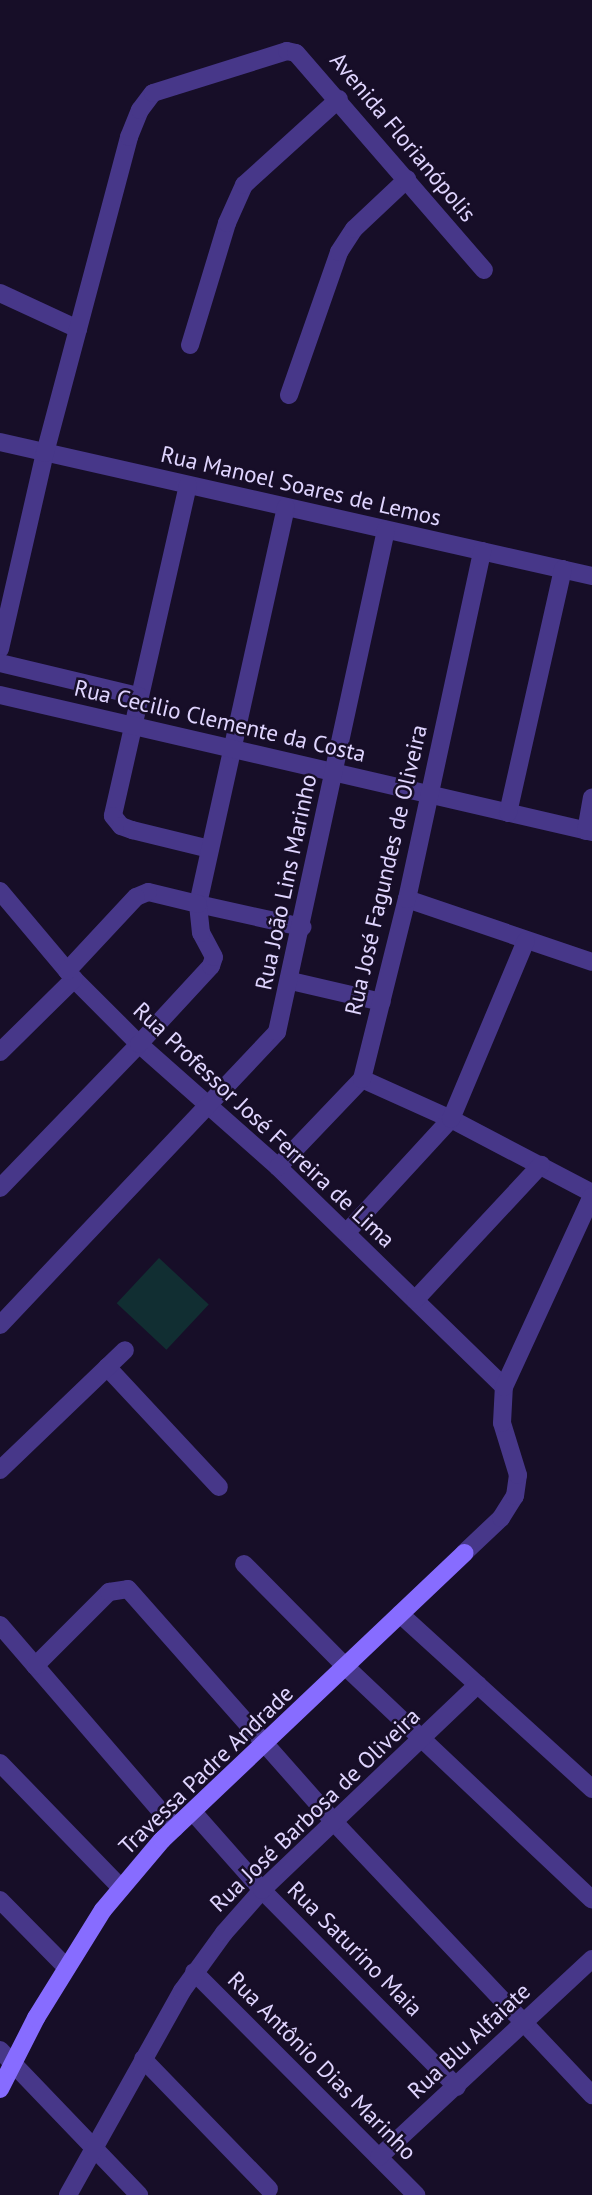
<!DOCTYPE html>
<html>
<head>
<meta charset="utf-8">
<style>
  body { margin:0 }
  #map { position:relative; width:592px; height:2195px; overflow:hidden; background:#170e28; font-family:"PT Sans",sans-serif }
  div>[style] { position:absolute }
  .green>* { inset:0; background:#112e32; transform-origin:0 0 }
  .street>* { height:18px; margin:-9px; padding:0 9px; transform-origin:9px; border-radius:9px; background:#473789 }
  .secondary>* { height:18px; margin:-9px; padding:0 9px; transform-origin:9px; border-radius:9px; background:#876cff }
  span { translate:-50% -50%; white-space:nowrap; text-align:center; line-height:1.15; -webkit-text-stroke:5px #170e28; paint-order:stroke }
  .street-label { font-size:23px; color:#e0d5ff }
</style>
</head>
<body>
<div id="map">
  <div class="green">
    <i style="left:159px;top:1258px;width:68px;height:62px;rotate:43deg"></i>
  </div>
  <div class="street">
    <i style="left:0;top:293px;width:86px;rotate:24.8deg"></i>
    <i style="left:190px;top:345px;width:127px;rotate:-73.1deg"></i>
    <i style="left:227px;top:223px;width:42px;rotate:-65.9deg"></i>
    <i style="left:244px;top:185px;width:128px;rotate:-42.2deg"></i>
    <i style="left:289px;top:395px;width:151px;rotate:-70.7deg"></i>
    <i style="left:339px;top:252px;width:27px;rotate:-57deg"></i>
    <i style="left:354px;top:229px;width:73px;rotate:-43.3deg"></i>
    <i style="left:0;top:442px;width:607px;rotate:12.75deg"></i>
    <i style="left:188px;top:485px;width:339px;rotate:102.8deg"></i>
    <i style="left:113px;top:816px;width:13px;rotate:51deg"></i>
    <i style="left:121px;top:826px;width:12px;rotate:20deg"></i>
    <i style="left:132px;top:830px;width:80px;rotate:13.7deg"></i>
    <i style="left:286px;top:507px;width:407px;rotate:102.5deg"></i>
    <i style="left:198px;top:904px;width:107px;rotate:12.5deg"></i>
    <i style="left:0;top:649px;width:201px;rotate:-77.1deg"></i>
    <i style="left:45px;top:453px;width:327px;rotate:-75.1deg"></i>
    <i style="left:129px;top:137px;width:29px;rotate:-68deg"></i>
    <i style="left:140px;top:110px;width:21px;rotate:-53deg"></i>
    <i style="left:153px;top:93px;width:140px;rotate:-17.4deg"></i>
    <i style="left:287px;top:51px;width:9px;rotate:13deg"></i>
    <i style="left:296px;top:53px;width:287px;rotate:49.1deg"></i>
    <i style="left:0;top:663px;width:143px;rotate:13.4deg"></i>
    <i style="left:0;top:695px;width:608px;rotate:13.03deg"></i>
    <i style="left:508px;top:813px;width:250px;rotate:-77.3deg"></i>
    <i style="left:586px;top:831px;width:34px;rotate:-80deg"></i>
    <i style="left:0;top:891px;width:115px;rotate:49.9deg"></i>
    <i style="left:74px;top:979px;width:92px;rotate:45deg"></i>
    <i style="left:139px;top:1044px;width:186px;rotate:41.5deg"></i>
    <i style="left:278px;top:1167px;width:315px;rotate:44.2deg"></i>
    <i style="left:407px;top:899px;width:195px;rotate:18.8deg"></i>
    <i style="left:291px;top:981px;width:93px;rotate:13deg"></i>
    <i style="left:0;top:1052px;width:104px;rotate:-44.6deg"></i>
    <i style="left:362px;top:1079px;width:98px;rotate:24.2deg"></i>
    <i style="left:451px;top:1119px;width:159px;rotate:27.7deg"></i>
    <i style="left:278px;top:1167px;width:122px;rotate:-46.3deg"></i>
    <i style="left:362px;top:1079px;width:186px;rotate:-76deg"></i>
    <i style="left:407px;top:899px;width:356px;rotate:-77.8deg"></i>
    <i style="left:0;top:1188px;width:200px;rotate:-46deg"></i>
    <i style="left:139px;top:1044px;width:106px;rotate:-47.3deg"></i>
    <i style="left:211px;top:966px;width:9px;rotate:-72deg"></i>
    <i style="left:214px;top:957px;width:27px;rotate:-118deg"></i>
    <i style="left:201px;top:933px;width:29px;rotate:-96deg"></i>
    <i style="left:198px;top:904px;width:51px;rotate:-166.5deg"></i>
    <i style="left:148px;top:892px;width:13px;rotate:157deg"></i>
    <i style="left:136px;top:897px;width:101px;rotate:133deg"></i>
    <i style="left:347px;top:1232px;width:154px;rotate:-47.4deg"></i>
    <i style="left:451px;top:1119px;width:193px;rotate:-67.2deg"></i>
    <i style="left:415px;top:1300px;width:185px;rotate:-47deg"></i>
    <i style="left:0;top:1325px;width:403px;rotate:-46.6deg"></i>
    <i style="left:277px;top:1032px;width:514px;rotate:-77.75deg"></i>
    <i style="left:107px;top:1367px;width:164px;rotate:47deg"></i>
    <i style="left:0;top:1470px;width:173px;rotate:-43.8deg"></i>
    <i style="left:464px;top:1553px;width:51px;rotate:-43.4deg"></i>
    <i style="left:501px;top:1518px;width:26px;rotate:-58deg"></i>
    <i style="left:515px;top:1496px;width:21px;rotate:-82deg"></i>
    <i style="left:518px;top:1475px;width:54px;rotate:-107.1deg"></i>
    <i style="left:502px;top:1423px;width:36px;rotate:-87deg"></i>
    <i style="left:504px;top:1387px;width:210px;rotate:-65.3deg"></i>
    <i style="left:244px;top:1564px;width:146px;rotate:45.3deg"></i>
    <i style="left:347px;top:1668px;width:337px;rotate:43.4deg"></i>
    <i style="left:400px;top:1614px;width:260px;rotate:42.3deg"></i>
    <i style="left:0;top:1625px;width:268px;rotate:49.2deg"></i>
    <i style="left:35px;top:1666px;width:105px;rotate:-45deg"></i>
    <i style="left:109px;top:1592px;width:19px;rotate:-9deg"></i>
    <i style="left:128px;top:1589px;width:311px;rotate:48.5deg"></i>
    <i style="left:334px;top:1822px;width:376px;rotate:46.6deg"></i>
    <i style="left:0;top:1763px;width:174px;rotate:45.9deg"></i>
    <i style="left:193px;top:1812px;width:104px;rotate:48.5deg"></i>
    <i style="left:262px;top:1890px;width:277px;rotate:45.3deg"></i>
    <i style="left:0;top:1900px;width:95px;rotate:45.4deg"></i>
    <i style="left:194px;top:1972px;width:315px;rotate:45.1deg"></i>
    <i style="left:0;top:2050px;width:201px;rotate:46.2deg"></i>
    <i style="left:143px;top:2059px;width:181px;rotate:45.9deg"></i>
    <i style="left:379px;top:2157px;width:291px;rotate:-42.9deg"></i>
    <i style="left:68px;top:2195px;width:234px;rotate:-60.8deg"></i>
    <i style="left:182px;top:1991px;width:72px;rotate:-54.1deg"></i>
    <i style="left:224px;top:1933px;width:57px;rotate:-48.5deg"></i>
    <i style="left:262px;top:1890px;width:298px;rotate:-43.6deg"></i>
  </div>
  <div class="secondary">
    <i style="left:0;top:2089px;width:80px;rotate:-63.1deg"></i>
    <i style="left:36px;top:2018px;width:127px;rotate:-58.2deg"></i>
    <i style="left:103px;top:1910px;width:92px;rotate:-49.9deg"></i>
    <i style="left:162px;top:1840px;width:417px;rotate:-43.5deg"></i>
  </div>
  <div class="street-label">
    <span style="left:403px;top:137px;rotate:50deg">Avenida Florianópolis</span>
    <span style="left:301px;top:486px;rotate:13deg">Rua Manoel Soares de Lemos</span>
    <span style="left:220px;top:721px;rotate:13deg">Rua Cecilio Clemente da Costa</span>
    <span style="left:386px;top:870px;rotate:-77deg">Rua José Fagundes de Oliveira</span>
    <span style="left:286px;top:882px;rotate:-78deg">Rua João Lins Marinho</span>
    <span style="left:264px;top:1125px;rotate:43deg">Rua Professor José Ferreira de Lima</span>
    <span style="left:206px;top:1770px;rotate:-44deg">Travessa Padre Andrade</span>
    <span style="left:315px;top:1810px;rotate:-44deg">Rua José Barbosa de Oliveira</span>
    <span style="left:355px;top:1949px;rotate:45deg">Rua Saturino Maia</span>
    <span style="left:469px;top:2041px;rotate:-43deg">Rua Blu Alfaiate</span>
    <span style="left:322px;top:2066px;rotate:45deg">Rua Antônio Dias Marinho</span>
  </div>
</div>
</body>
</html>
